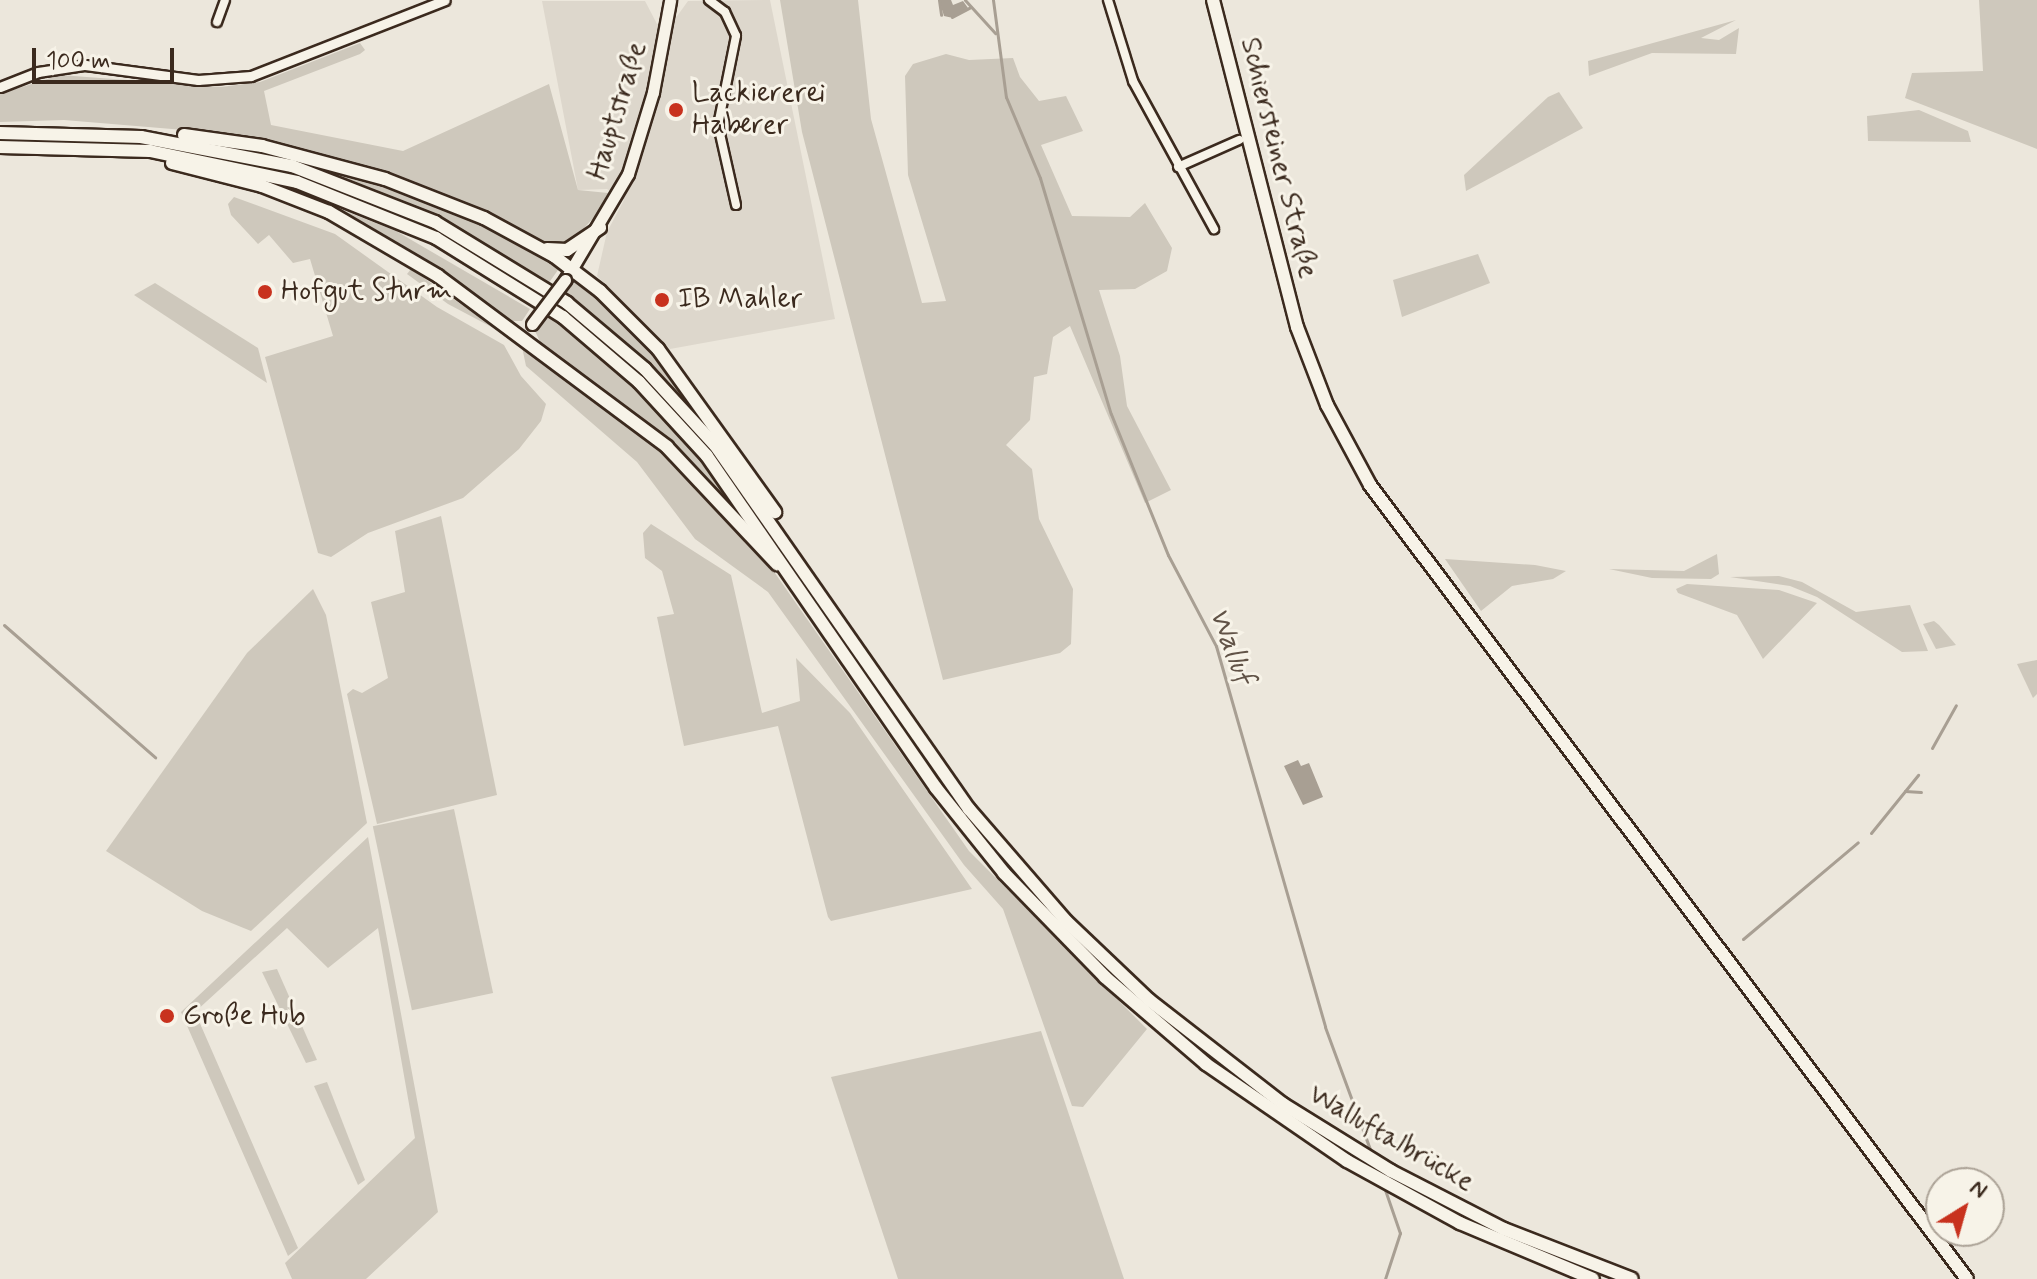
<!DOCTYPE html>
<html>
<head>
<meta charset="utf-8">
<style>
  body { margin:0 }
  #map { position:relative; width:2037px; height:1279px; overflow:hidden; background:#ece7dc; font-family:Mynerve,sans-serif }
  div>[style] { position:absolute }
  .built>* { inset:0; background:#ddd7cc }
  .green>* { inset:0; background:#cec8bc; transform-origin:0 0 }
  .water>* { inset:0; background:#a89f93 }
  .stream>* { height:3px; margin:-1.5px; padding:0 1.5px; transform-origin:1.5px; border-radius:1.5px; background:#a89f93 }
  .roads { filter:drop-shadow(2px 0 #3b2a1e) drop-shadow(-2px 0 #3b2a1e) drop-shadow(0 2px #3b2a1e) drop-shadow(0 -2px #3b2a1e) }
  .minor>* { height:8px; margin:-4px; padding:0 4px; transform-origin:4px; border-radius:4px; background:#f7f3e8 }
  .tertiary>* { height:9px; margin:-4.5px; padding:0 4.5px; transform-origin:4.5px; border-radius:4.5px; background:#f7f3e8 }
  .secondary>* { height:11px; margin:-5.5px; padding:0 5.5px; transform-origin:5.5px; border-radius:5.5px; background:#f7f3e8 }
  .primary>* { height:12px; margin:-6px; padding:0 6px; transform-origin:6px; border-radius:6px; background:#f7f3e8 }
  .trunk>* { height:12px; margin:-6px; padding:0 6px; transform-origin:6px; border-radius:6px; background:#f7f3e8 }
  .bridges { filter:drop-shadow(2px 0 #3b2a1e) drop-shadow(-2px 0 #3b2a1e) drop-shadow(0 2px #3b2a1e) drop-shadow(0 -2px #3b2a1e) }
  .secondary-bridge>* { height:11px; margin:-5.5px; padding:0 5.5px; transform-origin:5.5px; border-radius:5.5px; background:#f7f3e8 }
  .dots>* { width:22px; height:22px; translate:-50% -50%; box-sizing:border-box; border:4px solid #f7f3e8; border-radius:50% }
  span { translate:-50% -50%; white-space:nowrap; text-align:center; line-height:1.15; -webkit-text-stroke:6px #f7f3e8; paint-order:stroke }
  .poi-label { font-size:28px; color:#3b2a1e }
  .left { translate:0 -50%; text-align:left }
  .street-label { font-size:28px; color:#3b2a1e }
  .water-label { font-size:30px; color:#615347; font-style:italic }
  .north { position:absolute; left:1925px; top:1167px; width:80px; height:80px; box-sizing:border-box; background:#f7f3e8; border:2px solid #aca397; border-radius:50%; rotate:37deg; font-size:22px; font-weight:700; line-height:32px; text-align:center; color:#3b2a1e }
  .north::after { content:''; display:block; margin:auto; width:28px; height:36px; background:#c8321e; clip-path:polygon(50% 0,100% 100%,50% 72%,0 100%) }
  .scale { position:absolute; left:32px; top:48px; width:142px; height:36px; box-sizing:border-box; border:4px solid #3b2a1e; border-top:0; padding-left:10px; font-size:24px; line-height:28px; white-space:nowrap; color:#3b2a1e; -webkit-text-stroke:6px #f7f3e8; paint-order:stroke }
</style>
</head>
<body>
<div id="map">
  <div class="built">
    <i style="clip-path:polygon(770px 0,835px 319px,670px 349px,597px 276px,607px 232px,624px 200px,607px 189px,578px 190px,542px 1px,645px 1px,657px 24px,670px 26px,688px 1px)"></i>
  </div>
  <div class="green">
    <i style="clip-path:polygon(780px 0,858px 0,871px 119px,922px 303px,946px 301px,908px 175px,905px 76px,913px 64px,946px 54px,969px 60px,1013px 58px,1020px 77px,1039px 101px,1066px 96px,1083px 131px,1041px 145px,1072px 216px,1130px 217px,1145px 203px,1172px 248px,1167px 271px,1135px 289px,1099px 290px,1120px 356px,1127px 406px,1171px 490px,1145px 503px,1070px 326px,1053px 337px,1047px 374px,1034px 377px,1030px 420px,1006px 445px,1032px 469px,1039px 519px,1073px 589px,1071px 644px,1060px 653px,943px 680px,802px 132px)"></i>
    <i style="clip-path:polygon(1979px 0,2037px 0,2037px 149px,1905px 98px,1912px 73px,1983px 71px)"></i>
    <i style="clip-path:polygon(1736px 20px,1701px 38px,1719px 40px,1739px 28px,1736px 54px,1652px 53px,1589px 76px,1588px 61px)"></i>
    <i style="clip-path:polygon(360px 43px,365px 50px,360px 54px,264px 91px,271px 125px,403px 151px,549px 84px,578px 190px,608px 193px,597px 214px,575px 238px,551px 247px,448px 199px,184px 130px,64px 120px,0 122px,0 94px,60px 75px,221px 87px,260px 82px)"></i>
    <i style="clip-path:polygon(1559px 92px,1583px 128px,1466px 191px,1464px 175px,1548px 97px)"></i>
    <i style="clip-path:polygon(1919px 110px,1968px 131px,1971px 142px,1868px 141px,1867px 116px)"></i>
    <i style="clip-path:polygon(278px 156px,377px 182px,470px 217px,553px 262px,558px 270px,548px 284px,417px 208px)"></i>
    <i style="clip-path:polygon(235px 171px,302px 189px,301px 194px,396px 231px,530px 309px,522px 321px,509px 321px,366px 226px)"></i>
    <i style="clip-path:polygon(234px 197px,335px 234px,437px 307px,504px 345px,521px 376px,546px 404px,541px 421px,519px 449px,463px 498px,368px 533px,331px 557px,318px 553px,265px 357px,333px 336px,310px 259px,293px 263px,269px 235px,258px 244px,231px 215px,228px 204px)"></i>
    <i style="clip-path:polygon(1478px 254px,1490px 283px,1402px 317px,1393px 280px)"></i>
    <i style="clip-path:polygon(411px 269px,499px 331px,448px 304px,407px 274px)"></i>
    <i style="clip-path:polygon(579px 281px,658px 358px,741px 468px,562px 294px,572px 282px)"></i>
    <i style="clip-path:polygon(155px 283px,258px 348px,267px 383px,134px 295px)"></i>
    <i style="clip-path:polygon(547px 315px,626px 380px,692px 450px,747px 524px,689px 463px,543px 348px,535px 331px)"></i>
    <i style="clip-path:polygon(522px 347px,663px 450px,756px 546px,969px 851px,1147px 1029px,1083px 1107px,1072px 1106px,1003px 909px,964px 865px,768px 592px,695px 539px,637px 462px,526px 366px)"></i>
    <i style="clip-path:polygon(441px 516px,497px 795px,377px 824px,347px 694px,353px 689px,362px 693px,388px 678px,371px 602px,405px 592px,395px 531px)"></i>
    <i style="clip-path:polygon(651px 524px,731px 575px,762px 713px,800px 701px,796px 658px,850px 713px,972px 889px,831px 921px,828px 917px,778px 726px,684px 746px,657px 617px,674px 614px,662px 571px,645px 558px,643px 533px)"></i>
    <i style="clip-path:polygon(1717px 554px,1719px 574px,1711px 579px,1652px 578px,1609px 569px,1684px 571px)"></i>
    <i style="clip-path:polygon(1445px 559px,1535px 565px,1566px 571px,1553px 579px,1512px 586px,1481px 611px)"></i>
    <i style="clip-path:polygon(1779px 576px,1802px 582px,1856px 612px,1910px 605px,1928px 651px,1902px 652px,1817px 597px,1790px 586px,1730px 577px)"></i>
    <i style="clip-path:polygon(1687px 584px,1779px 590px,1817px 603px,1763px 659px,1737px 615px,1678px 593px,1676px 589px)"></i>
    <i style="clip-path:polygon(313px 589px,326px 615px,367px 823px,251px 931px,202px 911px,106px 851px,247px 653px)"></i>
    <i style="clip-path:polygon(1934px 621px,1939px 625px,1956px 645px,1936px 649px,1923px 624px)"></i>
    <i style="clip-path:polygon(2037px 660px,2037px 694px,2033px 698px,2017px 664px)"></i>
    <i style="left:454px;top:809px;width:188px;height:83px;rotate:78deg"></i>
    <i style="clip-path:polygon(368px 837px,438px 1212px,366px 1279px,292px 1279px,285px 1263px,415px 1138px,378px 928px,328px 968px,287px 928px,195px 1012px,298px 1248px,288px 1256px,181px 1012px)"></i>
    <i style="clip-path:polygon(277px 969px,317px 1060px,306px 1063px,262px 972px)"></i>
    <i style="clip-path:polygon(1041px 1031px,1124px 1279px,898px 1279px,831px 1077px)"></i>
    <i style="clip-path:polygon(327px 1082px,365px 1180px,358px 1185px,314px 1086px)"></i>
  </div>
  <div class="water">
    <i style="clip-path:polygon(939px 0,951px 0,953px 5px,963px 1px,968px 8px,953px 18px,944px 16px)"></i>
    <i style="clip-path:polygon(1298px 760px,1301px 766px,1309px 763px,1323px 797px,1303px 805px,1284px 766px)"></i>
  </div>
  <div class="stream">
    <i style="left:939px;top:0;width:15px;rotate:82deg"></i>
    <i style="left:965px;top:0;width:45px;rotate:47.7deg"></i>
    <i style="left:993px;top:0;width:98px;rotate:82.4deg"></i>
    <i style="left:1006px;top:97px;width:88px;rotate:67.2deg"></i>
    <i style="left:1040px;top:178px;width:246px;rotate:73.3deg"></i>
    <i style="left:1111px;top:414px;width:152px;rotate:68deg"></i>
    <i style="left:1168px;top:555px;width:103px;rotate:62.2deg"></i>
    <i style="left:1216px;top:646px;width:396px;rotate:74deg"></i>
    <i style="left:1325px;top:1027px;width:136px;rotate:69.8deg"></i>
    <i style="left:952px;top:17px;width:21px;rotate:-28deg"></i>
    <i style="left:4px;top:625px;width:201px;rotate:41.2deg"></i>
    <i style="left:1932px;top:748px;width:49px;rotate:-60.8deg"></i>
    <i style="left:1905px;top:791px;width:16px;rotate:4deg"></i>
    <i style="left:1871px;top:833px;width:75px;rotate:-51deg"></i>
    <i style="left:1743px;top:939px;width:150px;rotate:-40.1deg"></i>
    <i style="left:1383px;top:1184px;width:52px;rotate:70.9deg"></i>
    <i style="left:1400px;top:1233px;width:48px;rotate:108.1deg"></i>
  </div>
  <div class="roads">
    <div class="minor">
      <i style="left:709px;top:0;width:20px;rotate:37deg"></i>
      <i style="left:725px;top:12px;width:26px;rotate:65deg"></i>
      <i style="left:736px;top:36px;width:91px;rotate:101.4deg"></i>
      <i style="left:718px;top:125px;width:82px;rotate:77.3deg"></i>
      <i style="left:1108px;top:0;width:85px;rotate:72.8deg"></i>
      <i style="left:1133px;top:81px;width:169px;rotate:61.3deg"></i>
      <i style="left:217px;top:22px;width:23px;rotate:-70deg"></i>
      <i style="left:1178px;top:167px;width:67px;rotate:-23.9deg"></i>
    </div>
    <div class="tertiary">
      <i style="left:0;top:87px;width:41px;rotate:-21.5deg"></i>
      <i style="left:38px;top:72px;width:48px;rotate:-8.5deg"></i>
      <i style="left:85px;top:65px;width:114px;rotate:7.6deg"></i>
      <i style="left:198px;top:80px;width:53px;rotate:-4.3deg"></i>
      <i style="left:251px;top:76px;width:208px;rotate:-21.4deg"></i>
    </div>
    <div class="secondary">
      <i style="left:565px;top:280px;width:123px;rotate:-59.3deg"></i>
      <i style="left:628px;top:174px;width:86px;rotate:-73deg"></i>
      <i style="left:653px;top:92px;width:93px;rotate:-79.4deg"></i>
    </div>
    <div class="primary">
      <i style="left:1213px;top:0;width:338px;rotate:75.6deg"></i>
      <i style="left:1297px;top:327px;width:84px;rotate:69deg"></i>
      <i style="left:1327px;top:405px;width:91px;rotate:61.7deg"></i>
      <i style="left:1370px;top:485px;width:993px;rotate:53.06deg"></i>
    </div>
    <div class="trunk">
      <i style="left:0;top:133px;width:141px;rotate:1.6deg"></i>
      <i style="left:141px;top:137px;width:154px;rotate:10.9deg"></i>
      <i style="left:292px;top:166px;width:154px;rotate:21.4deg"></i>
      <i style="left:435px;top:222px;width:155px;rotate:31.5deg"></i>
      <i style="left:567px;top:303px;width:102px;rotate:40.2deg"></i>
      <i style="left:645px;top:369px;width:103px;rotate:47.4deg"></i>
      <i style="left:715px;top:445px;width:444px;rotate:55.1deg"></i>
      <i style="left:969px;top:809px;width:148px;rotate:49.1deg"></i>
      <i style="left:1066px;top:921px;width:115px;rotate:43.6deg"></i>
      <i style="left:1149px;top:1000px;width:170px;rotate:37.8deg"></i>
      <i style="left:1283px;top:1104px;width:127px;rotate:31.8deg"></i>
      <i style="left:1391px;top:1171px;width:127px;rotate:27.2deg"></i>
      <i style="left:1504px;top:1229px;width:137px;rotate:21.3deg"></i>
      <i style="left:184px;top:135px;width:79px;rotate:8deg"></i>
      <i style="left:262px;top:146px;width:127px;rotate:15deg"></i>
      <i style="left:385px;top:179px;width:106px;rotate:21.5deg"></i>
      <i style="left:484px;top:218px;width:80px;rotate:28.5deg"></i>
      <i style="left:554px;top:256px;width:58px;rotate:37.3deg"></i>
      <i style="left:600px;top:291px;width:82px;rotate:45deg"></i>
      <i style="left:658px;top:349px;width:201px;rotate:54.3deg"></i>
      <i style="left:0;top:147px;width:150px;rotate:1.5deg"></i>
      <i style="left:150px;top:151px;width:150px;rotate:11.9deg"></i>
      <i style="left:297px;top:182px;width:150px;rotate:21.9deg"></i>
      <i style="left:436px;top:238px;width:150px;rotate:31.9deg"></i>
      <i style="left:563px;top:317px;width:100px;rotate:40.5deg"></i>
      <i style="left:639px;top:382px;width:100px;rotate:47.4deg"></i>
      <i style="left:707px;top:456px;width:403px;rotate:55.4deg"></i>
      <i style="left:936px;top:788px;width:109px;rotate:51.3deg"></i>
      <i style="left:1004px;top:873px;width:145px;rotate:45.8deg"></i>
      <i style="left:1105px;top:977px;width:133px;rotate:40.7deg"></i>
      <i style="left:1206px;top:1064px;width:171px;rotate:34.5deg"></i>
      <i style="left:1347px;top:1161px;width:129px;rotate:28.8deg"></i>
      <i style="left:1460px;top:1223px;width:144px;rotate:22.8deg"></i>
      <i style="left:172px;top:163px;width:93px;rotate:14.3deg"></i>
      <i style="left:262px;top:186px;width:72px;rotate:21.2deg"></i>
      <i style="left:329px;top:212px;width:126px;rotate:30.4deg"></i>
      <i style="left:438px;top:276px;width:286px;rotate:36.7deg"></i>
      <i style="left:667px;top:447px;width:161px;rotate:46.8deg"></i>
      <i style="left:547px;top:249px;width:20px;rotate:3deg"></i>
      <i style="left:567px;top:250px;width:40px;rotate:-34deg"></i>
    </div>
  </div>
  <div class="bridges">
    <div class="secondary-bridge">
      <i style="left:532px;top:324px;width:55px;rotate:-53.1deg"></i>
    </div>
  </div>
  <div class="dots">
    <i style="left:676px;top:110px;background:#c8321e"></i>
    <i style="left:265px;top:292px;background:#c8321e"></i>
    <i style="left:662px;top:300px;background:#c8321e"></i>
    <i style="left:167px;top:1016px;background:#c8321e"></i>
  </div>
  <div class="poi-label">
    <span class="left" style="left:692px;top:110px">Lackiererei<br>Haberer</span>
    <span class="left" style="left:281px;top:292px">Hofgut Sturm</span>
    <span class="left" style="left:678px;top:300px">IB Mahler</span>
    <span class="left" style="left:183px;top:1016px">Große Hub</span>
  </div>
  <div class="street-label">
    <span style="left:618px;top:111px;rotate:-73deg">Hauptstraße</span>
    <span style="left:1278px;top:158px;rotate:76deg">Schiersteiner Straße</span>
    <span style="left:1391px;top:1139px;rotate:30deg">Walluftalbrücke</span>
  </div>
  <div class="water-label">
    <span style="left:1231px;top:646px;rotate:69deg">Walluf</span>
  </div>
  <div class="north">N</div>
  <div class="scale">100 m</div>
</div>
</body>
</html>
